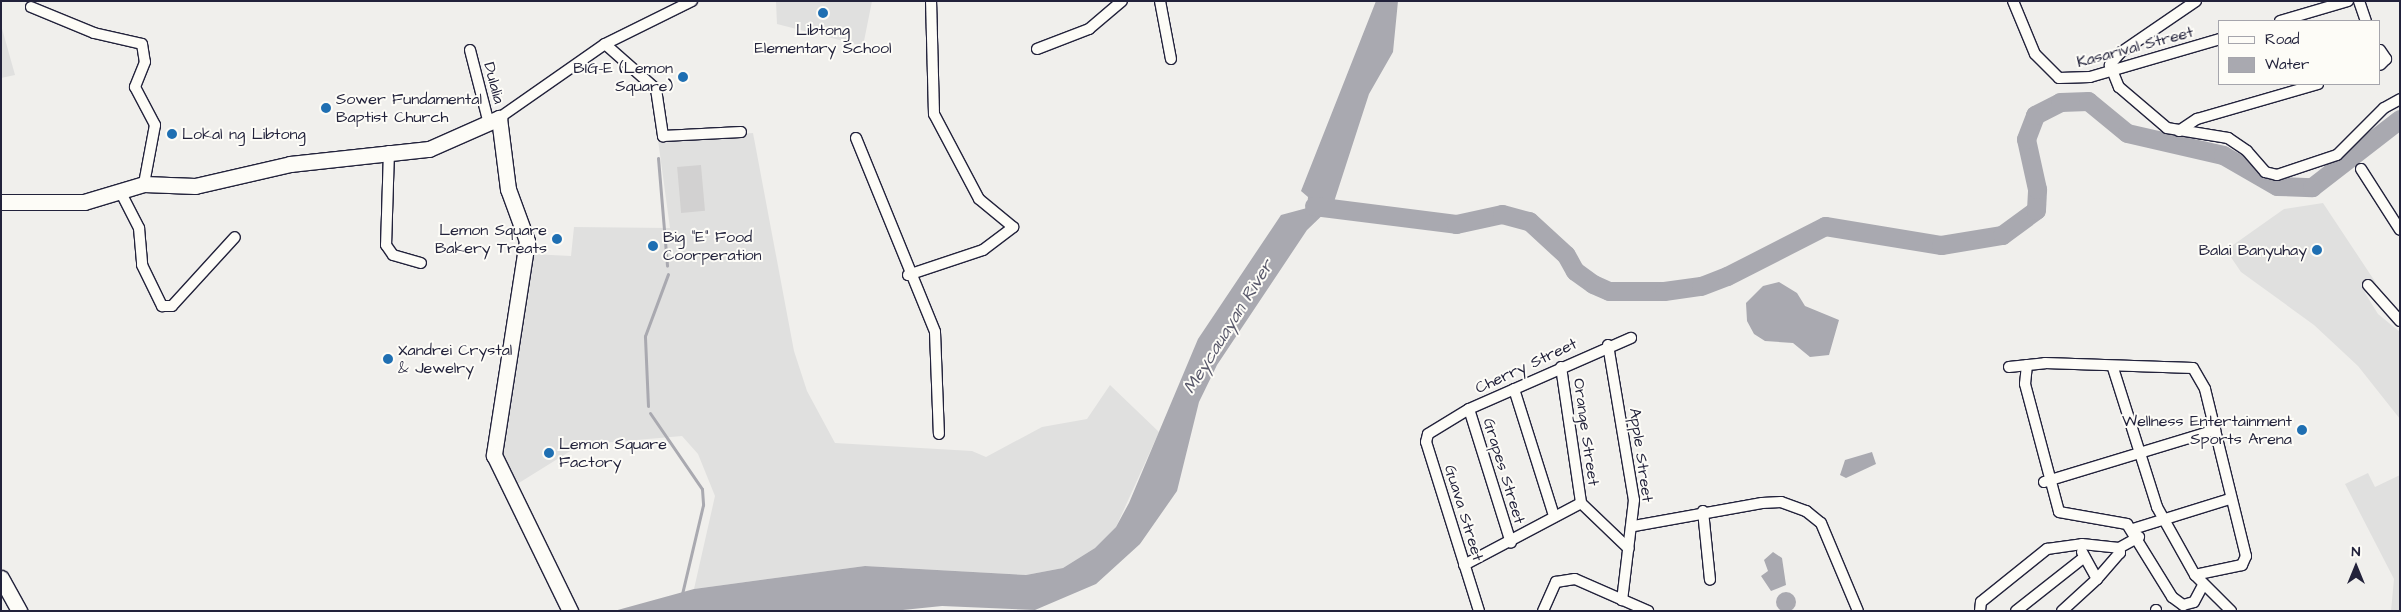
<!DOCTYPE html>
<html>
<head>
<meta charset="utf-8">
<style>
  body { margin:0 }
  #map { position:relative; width:2401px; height:612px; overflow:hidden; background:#f0efec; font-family:"Architects Daughter",sans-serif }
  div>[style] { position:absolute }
  .built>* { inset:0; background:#e0e0df }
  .green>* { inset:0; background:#d2d1d1; transform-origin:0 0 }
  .water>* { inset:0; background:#a9a9b0 }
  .round { border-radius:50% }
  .stream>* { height:3px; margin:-1.5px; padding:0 1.5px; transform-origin:1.5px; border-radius:1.5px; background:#a9a9b0 }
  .river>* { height:19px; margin:-9.5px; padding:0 9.5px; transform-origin:9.5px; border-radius:9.5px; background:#a9a9b0 }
  .roads { filter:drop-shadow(1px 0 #22223b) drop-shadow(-1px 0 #22223b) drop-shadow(0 1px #22223b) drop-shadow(0 -1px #22223b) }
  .street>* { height:10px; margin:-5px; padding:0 5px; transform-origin:5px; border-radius:5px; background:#fdfcf7 }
  .secondary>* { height:15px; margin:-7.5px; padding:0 7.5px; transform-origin:7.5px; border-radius:7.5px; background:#fdfcf7 }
  .dots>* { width:14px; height:14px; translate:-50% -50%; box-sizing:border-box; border:2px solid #fdfcf7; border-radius:50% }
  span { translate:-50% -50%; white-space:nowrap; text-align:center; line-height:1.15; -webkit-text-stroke:4px #fdfcf7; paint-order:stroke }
  .poi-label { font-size:16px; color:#22223b }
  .right { translate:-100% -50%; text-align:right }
  .left { translate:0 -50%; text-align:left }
  .street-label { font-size:16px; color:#22223b }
  .water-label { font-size:18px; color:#58586a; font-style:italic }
  .frame { position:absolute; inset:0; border:2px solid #22223b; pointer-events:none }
  .legend { position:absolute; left:2218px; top:20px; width:162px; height:65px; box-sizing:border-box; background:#fdfcf7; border:1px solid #a5a5ac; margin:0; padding:6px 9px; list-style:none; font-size:15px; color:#22223b }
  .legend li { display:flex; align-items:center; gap:10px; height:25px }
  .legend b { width:25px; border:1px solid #a5a5ac }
  .north { position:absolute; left:2331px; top:542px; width:50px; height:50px; -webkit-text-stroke:4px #fdfcf7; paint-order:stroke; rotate:0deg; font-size:14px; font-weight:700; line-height:20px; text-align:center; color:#22223b }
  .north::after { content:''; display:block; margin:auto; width:18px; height:22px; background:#22223b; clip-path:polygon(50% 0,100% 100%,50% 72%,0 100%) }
</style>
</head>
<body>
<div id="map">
  <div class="built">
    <i style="clip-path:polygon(776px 1px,872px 1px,863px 46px,777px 24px)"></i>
    <i style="clip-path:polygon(1px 25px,15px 75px,1px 78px)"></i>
    <i style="clip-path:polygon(753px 133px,794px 351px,807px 391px,835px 443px,972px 451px,986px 457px,1042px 427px,1087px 419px,1110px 385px,1159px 432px,1116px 527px,1095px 548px,1063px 568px,1026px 575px,865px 566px,694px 589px,715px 496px,698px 454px,682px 436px,580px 445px,514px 486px,498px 458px,531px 254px,571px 256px,574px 227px,670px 228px,658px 140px)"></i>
    <i style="clip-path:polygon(2323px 203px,2376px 283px,2365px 293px,2378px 314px,2400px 332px,2400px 419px,2358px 366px,2314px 325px,2241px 272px,2226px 250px,2284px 209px)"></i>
    <i style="clip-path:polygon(2368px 473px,2375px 487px,2400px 475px,2400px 611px,2391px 611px,2394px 579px,2345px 484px)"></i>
  </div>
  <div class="green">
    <i style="left:701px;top:165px;width:46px;height:24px;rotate:85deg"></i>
  </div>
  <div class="water">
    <i style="clip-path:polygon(1376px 1px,1398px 1px,1393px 52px,1369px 94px,1333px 205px,1307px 230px,1217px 365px,1199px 402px,1177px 491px,1140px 544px,1096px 584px,1035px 610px,942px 606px,893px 611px,614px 611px,694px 589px,865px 566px,1026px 575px,1063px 568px,1095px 548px,1116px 527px,1129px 503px,1198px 339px,1281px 215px,1307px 208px,1308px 197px,1301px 191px)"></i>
    <i style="clip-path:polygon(1779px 282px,1797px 293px,1805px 306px,1839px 320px,1829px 355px,1810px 357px,1793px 343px,1765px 341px,1754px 334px,1747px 321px,1746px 303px,1763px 286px)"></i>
    <i style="clip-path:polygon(1872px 452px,1876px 464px,1846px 478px,1840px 475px,1845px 460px)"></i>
    <i style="clip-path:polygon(1773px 552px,1782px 558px,1786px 585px,1771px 591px,1761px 576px,1768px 571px,1764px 560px)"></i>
    <i class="round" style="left:1776px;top:592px;width:20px;height:20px"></i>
  </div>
  <div class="stream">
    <i style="left:658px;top:158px;width:108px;rotate:85.2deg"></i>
    <i style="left:648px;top:406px;width:70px;rotate:-92.5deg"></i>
    <i style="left:645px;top:336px;width:66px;rotate:-69.6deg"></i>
    <i style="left:650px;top:413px;width:92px;rotate:55.6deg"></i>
    <i style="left:702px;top:489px;width:16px;rotate:86deg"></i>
    <i style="left:703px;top:505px;width:91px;rotate:103.3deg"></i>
  </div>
  <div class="river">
    <i style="left:1314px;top:206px;width:143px;rotate:7.2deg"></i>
    <i style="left:1456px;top:224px;width:47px;rotate:-12.3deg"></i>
    <i style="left:1502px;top:214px;width:28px;rotate:15deg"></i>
    <i style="left:1529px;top:221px;width:50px;rotate:42.6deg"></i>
    <i style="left:1566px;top:255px;width:18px;rotate:61deg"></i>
    <i style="left:1575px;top:271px;width:22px;rotate:36deg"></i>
    <i style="left:1593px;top:284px;width:17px;rotate:24deg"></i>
    <i style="left:1609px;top:291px;width:55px"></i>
    <i style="left:1664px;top:291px;width:37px;rotate:-8deg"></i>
    <i style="left:1701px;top:286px;width:28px;rotate:-21deg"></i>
    <i style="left:1727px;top:276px;width:110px;rotate:-27deg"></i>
    <i style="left:1825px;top:226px;width:118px;rotate:9.3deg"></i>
    <i style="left:1941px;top:245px;width:62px;rotate:-9.3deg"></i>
    <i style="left:2002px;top:235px;width:42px;rotate:-36.3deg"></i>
    <i style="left:2036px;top:210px;width:21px;rotate:-87deg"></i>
    <i style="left:2037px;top:189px;width:51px;rotate:-102.4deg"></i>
    <i style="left:2026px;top:139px;width:26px;rotate:-69deg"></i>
    <i style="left:2035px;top:115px;width:28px;rotate:-27deg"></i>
    <i style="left:2060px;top:102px;width:28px;rotate:-2deg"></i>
    <i style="left:2088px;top:101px;width:50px;rotate:39.4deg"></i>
    <i style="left:2127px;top:133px;width:98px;rotate:12.9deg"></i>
    <i style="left:2223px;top:155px;width:62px;rotate:29.9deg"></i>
    <i style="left:2277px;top:186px;width:35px;rotate:2deg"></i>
    <i style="left:2312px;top:187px;width:111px;rotate:-37.7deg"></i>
  </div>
  <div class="roads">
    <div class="street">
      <i style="left:1160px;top:1px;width:59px;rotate:79.3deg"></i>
      <i style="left:2013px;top:1px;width:57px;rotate:67.5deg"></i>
      <i style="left:2035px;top:54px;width:34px;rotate:45deg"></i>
      <i style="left:2059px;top:78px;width:31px;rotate:-2deg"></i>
      <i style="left:2090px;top:77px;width:135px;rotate:-16.3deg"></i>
      <i style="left:2196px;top:1px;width:92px;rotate:145.6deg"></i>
      <i style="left:2120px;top:53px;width:16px;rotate:130deg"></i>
      <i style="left:2110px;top:65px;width:24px;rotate:68deg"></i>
      <i style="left:2119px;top:87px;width:63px;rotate:40.5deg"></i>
      <i style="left:2167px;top:128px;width:62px;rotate:9.3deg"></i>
      <i style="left:2228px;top:138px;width:23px;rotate:34deg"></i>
      <i style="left:2247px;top:151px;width:28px;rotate:49deg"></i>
      <i style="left:2265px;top:172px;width:12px;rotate:14deg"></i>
      <i style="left:2277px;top:175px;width:63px;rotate:-18.4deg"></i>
      <i style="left:2337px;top:155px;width:66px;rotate:-45deg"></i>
      <i style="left:2384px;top:108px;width:18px;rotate:-29deg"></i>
      <i style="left:2359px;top:1px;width:21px;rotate:71deg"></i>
      <i style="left:31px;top:7px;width:68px;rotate:22.4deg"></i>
      <i style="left:94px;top:33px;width:49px;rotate:12.9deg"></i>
      <i style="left:142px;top:44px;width:18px;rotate:81deg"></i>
      <i style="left:145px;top:62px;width:27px;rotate:112deg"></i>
      <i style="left:135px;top:87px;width:43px;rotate:62.2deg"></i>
      <i style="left:155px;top:125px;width:60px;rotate:100.6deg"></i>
      <i style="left:2280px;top:21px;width:71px;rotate:-16.4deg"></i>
      <i style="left:605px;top:44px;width:68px;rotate:41.4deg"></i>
      <i style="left:656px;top:89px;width:48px;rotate:81.5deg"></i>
      <i style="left:663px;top:136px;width:78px;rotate:-2.9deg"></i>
      <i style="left:1037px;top:49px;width:56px;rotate:-21deg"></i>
      <i style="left:1089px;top:29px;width:43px;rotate:-40.3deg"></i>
      <i style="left:470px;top:50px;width:76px;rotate:75.6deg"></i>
      <i style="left:2380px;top:50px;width:11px;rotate:56deg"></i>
      <i style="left:2386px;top:59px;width:8px;rotate:135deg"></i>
      <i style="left:499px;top:118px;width:129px;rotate:-34.9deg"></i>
      <i style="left:605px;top:44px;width:97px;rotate:-26.3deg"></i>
      <i style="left:2179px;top:131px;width:22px;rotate:-34deg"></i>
      <i style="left:2197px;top:119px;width:126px;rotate:-16.1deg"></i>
      <i style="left:856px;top:138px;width:209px;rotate:67.8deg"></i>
      <i style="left:935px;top:332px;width:102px;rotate:87.8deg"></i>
      <i style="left:389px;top:151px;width:94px;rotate:91.8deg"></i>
      <i style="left:386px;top:245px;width:12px;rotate:55deg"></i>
      <i style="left:393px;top:255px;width:29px;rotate:16deg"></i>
      <i style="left:2361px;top:169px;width:72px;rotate:57.4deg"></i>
      <i style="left:120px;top:191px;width:42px;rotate:62.8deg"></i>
      <i style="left:139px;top:228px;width:37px;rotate:85deg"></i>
      <i style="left:142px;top:265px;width:46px;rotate:64deg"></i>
      <i style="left:162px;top:306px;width:10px"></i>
      <i style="left:172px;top:306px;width:93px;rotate:-47.6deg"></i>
      <i style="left:908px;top:275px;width:79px;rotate:-18.4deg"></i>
      <i style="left:983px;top:250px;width:38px;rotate:-37deg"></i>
      <i style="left:1013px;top:227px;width:44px;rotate:-140.5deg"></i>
      <i style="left:979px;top:199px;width:96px;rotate:-117.9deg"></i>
      <i style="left:934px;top:114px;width:113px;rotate:-91.5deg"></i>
      <i style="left:2368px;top:285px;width:48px;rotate:48.4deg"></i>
      <i style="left:1608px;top:345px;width:157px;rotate:80.5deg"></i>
      <i style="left:1634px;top:500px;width:101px;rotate:96.8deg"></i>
      <i style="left:2027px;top:365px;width:19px;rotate:96deg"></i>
      <i style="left:2025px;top:384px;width:132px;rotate:75.1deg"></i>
      <i style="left:2059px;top:512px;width:69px;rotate:10deg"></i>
      <i style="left:2127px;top:524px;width:86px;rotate:58.3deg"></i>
      <i style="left:2172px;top:597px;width:14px;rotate:36deg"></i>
      <i style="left:2183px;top:605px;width:11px;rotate:-15deg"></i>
      <i style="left:2194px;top:602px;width:19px;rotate:-62deg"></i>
      <i style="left:1561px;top:367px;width:137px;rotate:81.6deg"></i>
      <i style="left:2009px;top:367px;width:36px;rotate:-6deg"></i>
      <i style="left:2045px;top:363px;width:148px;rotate:1.9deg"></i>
      <i style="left:2193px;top:368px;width:24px;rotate:60deg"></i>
      <i style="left:2205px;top:389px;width:42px;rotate:76.3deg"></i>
      <i style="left:2113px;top:368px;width:146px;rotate:72.4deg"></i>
      <i style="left:2157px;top:507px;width:78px;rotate:60.8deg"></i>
      <i style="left:2195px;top:575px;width:51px;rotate:45deg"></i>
      <i style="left:1514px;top:389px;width:133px;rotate:72.5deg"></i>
      <i style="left:1469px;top:409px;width:140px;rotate:72.6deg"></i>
      <i style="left:2044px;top:482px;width:179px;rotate:-16.9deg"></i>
      <i style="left:2215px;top:430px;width:130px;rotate:76.2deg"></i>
      <i style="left:2246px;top:556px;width:10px;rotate:114deg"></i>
      <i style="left:2242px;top:565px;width:48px;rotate:168deg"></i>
      <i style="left:1703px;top:511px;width:69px;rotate:84.2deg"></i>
      <i style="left:1634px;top:526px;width:130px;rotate:-10.2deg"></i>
      <i style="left:1762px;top:503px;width:19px;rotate:-3deg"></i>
      <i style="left:1781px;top:502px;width:27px;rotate:20deg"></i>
      <i style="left:1806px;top:511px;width:19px;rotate:39deg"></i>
      <i style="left:1821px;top:523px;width:95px;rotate:67.2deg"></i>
      <i style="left:2133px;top:529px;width:102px;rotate:-17.2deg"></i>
      <i style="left:2082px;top:552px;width:31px;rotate:61deg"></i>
      <i style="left:1464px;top:565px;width:132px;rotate:-27.9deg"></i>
      <i style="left:1581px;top:503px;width:66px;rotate:43.8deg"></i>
      <i style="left:2156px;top:610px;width:1px;rotate:90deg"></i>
      <i style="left:1479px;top:611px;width:177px;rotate:-107.4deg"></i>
      <i style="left:1426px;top:442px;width:8px;rotate:-76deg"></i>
      <i style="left:1428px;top:434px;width:48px;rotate:-31.4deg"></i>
      <i style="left:1469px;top:409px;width:177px;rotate:-23.7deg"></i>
      <i style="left:1543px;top:611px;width:32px;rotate:-66deg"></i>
      <i style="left:1556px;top:582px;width:19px;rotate:-9deg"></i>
      <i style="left:1575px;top:579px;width:80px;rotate:23.7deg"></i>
      <i style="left:1980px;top:611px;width:9px;rotate:-84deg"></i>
      <i style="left:1981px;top:602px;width:85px;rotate:-38.8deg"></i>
      <i style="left:2047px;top:549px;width:35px;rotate:-8deg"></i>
      <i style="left:2082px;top:544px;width:37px;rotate:6deg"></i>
      <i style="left:2119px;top:548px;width:23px;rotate:-29deg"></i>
      <i style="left:2016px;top:611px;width:85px;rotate:-38.3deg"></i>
      <i style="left:2062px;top:611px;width:47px;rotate:-42.4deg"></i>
      <i style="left:2097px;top:579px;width:35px;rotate:-49deg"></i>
      <i style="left:2120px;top:553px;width:5px;rotate:-101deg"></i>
    </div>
    <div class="secondary">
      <i style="left:1px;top:202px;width:83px"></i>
      <i style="left:84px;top:202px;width:63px;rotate:-16.7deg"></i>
      <i style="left:144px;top:184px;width:51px;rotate:2.2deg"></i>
      <i style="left:195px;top:186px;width:98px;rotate:-13deg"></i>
      <i style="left:290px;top:164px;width:140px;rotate:-6.2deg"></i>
      <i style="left:429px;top:149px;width:77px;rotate:-23.9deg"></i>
      <i style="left:499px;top:118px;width:72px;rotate:82.8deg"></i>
      <i style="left:508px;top:189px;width:55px;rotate:69.9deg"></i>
      <i style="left:527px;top:241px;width:217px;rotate:98.8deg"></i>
      <i style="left:494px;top:455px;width:174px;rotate:64deg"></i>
      <i style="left:1px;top:578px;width:38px;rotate:61deg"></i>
    </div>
  </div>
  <div class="dots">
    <i style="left:823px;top:13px;background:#1f6fb2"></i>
    <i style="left:683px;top:77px;background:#1f6fb2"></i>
    <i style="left:326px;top:108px;background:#1f6fb2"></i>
    <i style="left:172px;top:134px;background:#1f6fb2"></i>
    <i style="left:557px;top:239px;background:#1f6fb2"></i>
    <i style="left:653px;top:246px;background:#1f6fb2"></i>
    <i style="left:2317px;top:250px;background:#1f6fb2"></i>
    <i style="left:388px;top:359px;background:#1f6fb2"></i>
    <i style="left:2302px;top:430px;background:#1f6fb2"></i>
    <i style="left:549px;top:453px;background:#1f6fb2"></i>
  </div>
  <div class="poi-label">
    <span style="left:823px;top:39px">Libtong<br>Elementary School</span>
    <span class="right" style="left:673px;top:77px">BIG-E (Lemon<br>Square)</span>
    <span class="left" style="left:336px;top:108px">Sower Fundamental<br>Baptist Church</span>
    <span class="left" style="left:182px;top:134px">Lokal ng Libtong</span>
    <span class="right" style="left:547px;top:239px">Lemon Square<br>Bakery Treats</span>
    <span class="left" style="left:663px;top:246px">Big "E" Food<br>Coorperation</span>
    <span class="right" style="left:2307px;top:250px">Balai Banyuhay</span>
    <span class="left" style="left:398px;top:359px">Xandrei Crystal<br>&amp; Jewelry</span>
    <span class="right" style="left:2292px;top:430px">Wellness Entertainment<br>Sports Arena</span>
    <span class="left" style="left:559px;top:453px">Lemon Square<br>Factory</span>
  </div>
  <div class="street-label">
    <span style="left:2135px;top:47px;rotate:-15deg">Kasarival Street</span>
    <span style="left:494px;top:83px;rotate:75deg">Dulalia</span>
    <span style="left:1526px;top:366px;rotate:-25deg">Cherry Street</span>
    <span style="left:1586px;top:432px;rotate:82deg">Orange Street</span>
    <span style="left:1641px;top:455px;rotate:82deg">Apple Street</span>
    <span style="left:1504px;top:471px;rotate:73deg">Grapes Street</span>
    <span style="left:1464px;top:513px;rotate:73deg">Guava Street</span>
  </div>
  <div class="water-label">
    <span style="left:1229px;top:327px;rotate:-58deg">Meycauayan River</span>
  </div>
  <div class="frame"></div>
  <ul class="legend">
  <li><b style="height:6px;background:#fdfcf7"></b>Road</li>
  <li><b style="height:14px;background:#a9a9b0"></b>Water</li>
  </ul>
  <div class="north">N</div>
</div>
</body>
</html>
